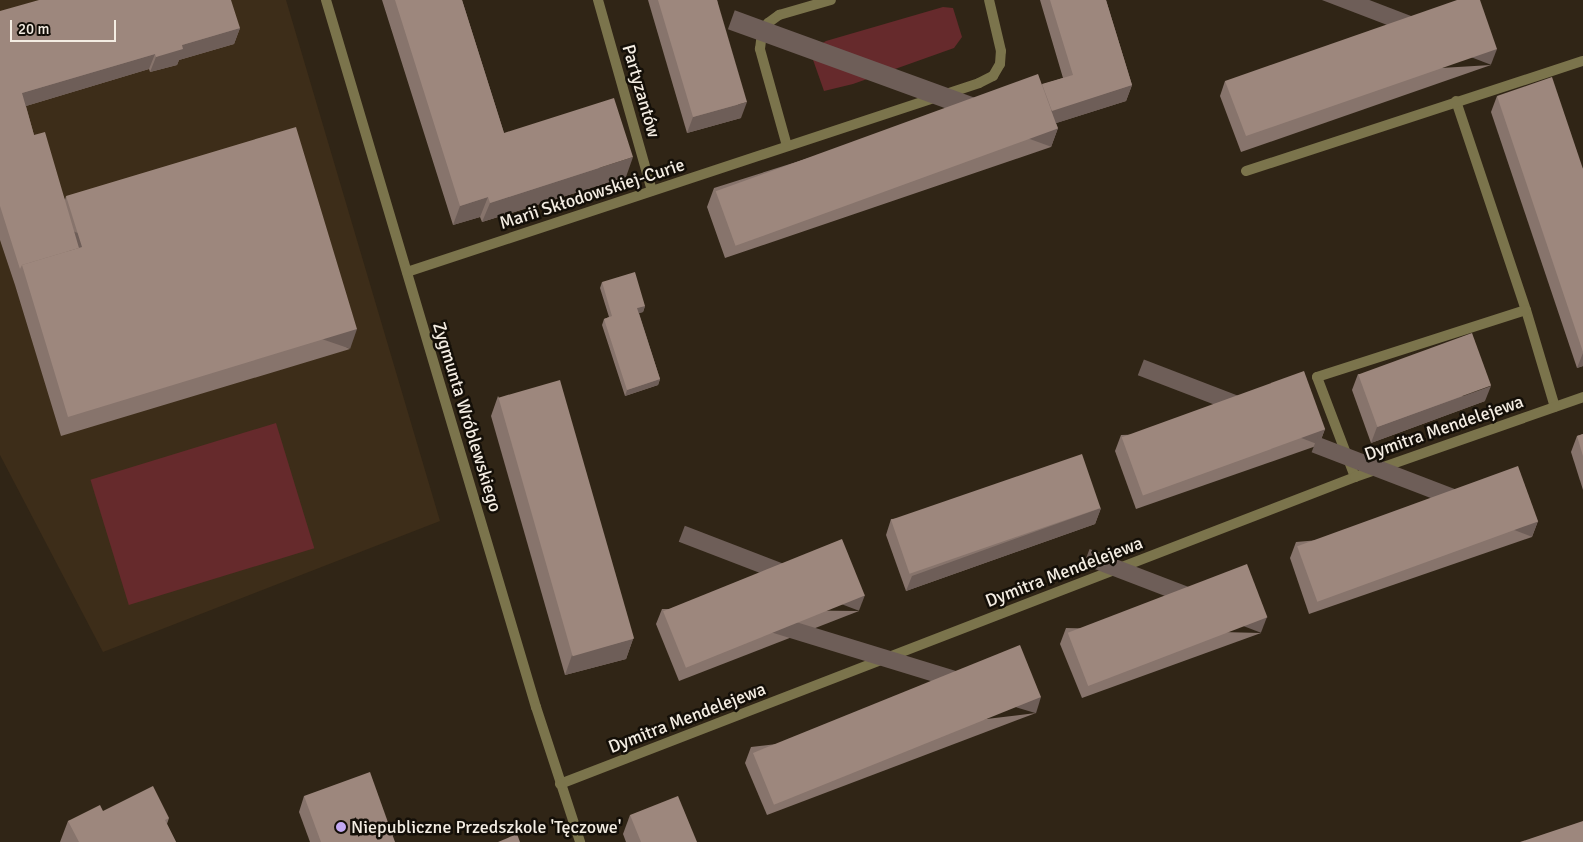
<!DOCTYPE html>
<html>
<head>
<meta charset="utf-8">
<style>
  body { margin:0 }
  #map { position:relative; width:1583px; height:842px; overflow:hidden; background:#302516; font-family:Signika,sans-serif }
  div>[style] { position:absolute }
  .built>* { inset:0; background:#3d2d19 }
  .green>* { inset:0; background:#662a2c; transform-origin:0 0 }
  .street>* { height:10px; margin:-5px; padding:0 5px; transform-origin:5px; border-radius:5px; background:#7b744c }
  .wall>* { inset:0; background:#87746c }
  .shaded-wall>* { inset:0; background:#6e5e58; transform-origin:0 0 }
  .building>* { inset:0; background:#9d877d; transform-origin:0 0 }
  .dots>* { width:14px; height:14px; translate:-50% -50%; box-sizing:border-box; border:2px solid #140f08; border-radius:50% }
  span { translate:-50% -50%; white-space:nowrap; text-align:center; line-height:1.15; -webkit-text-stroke:5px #140f08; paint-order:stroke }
  .street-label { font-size:18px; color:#f4ede3 }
  .poi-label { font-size:18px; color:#f4ede3 }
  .left { translate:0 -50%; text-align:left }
  .scale { position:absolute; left:10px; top:20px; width:106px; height:22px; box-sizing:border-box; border:2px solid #f4ede3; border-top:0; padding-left:6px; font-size:15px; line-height:18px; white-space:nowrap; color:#f4ede3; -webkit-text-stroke:4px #140f08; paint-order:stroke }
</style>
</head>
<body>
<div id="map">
  <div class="built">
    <i style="clip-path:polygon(0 0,286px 0,440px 521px,103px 652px,0 455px)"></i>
  </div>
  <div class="green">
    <i style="clip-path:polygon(943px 7px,953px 8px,962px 37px,954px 48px,853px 84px,824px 91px,811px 54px,816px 47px,826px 41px)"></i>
    <i style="left:276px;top:423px;width:131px;height:194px;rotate:73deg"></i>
  </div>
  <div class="street">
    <i style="left:326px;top:0;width:738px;rotate:73.46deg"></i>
    <i style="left:536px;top:707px;width:142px;rotate:71.9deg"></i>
    <i style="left:598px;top:0;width:198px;rotate:74.2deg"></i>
    <i style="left:1456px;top:101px;width:220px;rotate:71.5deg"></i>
    <i style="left:1526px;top:310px;width:101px;rotate:73.4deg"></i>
    <i style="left:787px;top:146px;width:101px;rotate:-105.6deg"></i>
    <i style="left:760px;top:49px;width:17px;rotate:-83deg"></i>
    <i style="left:762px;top:32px;width:11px;rotate:-56deg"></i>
    <i style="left:768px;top:23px;width:14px;rotate:-36deg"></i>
    <i style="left:779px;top:15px;width:54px;rotate:-16.1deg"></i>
    <i style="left:1246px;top:171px;width:354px;rotate:-18.1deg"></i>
    <i style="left:407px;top:272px;width:602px;rotate:-18.28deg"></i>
    <i style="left:979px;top:83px;width:16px;rotate:-27deg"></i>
    <i style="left:993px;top:76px;width:14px;rotate:-60deg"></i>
    <i style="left:1000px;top:64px;width:13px;rotate:-86deg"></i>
    <i style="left:1001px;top:51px;width:52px;rotate:-103.2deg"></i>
    <i style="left:1355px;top:477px;width:107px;rotate:-110.8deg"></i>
    <i style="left:1317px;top:377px;width:219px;rotate:-17.8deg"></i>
    <i style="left:560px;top:784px;width:852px;rotate:-21.11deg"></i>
    <i style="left:1355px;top:477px;width:242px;rotate:-19.3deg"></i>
  </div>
  <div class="wall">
    <i style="clip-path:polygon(382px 0,462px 0,504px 133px,626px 177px,482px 222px,480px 217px,453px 225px)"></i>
    <i style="clip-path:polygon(648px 0,717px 0,741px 118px,687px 133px)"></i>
    <i style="clip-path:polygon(1040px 0,1106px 0,1132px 85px,1126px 101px,1056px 123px,1058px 128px,1051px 147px,725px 258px,707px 207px,714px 188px,1063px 78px)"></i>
    <i style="clip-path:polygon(0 11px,240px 28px,234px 44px,179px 60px,177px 65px,150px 72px,149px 69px,26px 106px,34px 135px,65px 200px,66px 196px,350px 349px,61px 436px,15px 285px,0 240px)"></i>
    <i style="clip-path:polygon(1491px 65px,1241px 152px,1220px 96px,1225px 81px)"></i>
    <i style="clip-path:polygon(1497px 96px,1583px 169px,1583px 366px,1577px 368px,1491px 112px)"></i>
    <i style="clip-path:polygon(602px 282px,645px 306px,643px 312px,639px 313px,660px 379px,658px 385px,625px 396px,602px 325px,604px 319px,609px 317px,600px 288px)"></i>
    <i style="clip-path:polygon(1358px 374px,1485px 401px,1371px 443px,1352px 390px)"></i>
    <i style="clip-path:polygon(498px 396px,633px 639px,626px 659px,565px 675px,491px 416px)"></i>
    <i style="clip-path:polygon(1325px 429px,1319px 445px,1136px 509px,1115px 451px,1121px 435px)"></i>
    <i style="clip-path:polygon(1583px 434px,1583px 490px,1571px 452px,1577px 436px)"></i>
    <i style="clip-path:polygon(1101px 508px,1095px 524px,906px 591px,886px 535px,891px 519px)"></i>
    <i style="clip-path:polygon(1538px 521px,1532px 537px,1309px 614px,1290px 558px,1296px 542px)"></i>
    <i style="clip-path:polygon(662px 609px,859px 611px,679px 681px,656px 624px)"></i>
    <i style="clip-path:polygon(1066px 628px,1261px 633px,1082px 698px,1060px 644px)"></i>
    <i style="clip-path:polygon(1036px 713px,767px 815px,745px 763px,751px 747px)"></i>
    <i style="clip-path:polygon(304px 796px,395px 842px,310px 842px,299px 812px)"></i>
    <i style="clip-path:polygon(103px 811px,169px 818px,167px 824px,176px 842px,60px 842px,68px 821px)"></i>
    <i style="clip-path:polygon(630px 815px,697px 842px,626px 842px,623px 834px)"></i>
  </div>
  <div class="shaded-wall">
    <i style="clip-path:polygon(240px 28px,234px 44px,179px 60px,177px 65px,150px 72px,156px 57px,182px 45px)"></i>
    <i style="left:1497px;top:49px;width:17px;height:266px;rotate:111deg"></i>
    <i style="clip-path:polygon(155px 54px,149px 69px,16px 109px,22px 93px)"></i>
    <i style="clip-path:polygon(1132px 85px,1126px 101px,1044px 127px,1049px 111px)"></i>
    <i style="clip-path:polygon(747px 102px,741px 118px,687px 133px,693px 117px)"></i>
    <i style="left:1058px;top:128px;width:20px;height:344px;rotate:110deg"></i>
    <i style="clip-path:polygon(633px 157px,626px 177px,482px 222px,490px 203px)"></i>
    <i style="clip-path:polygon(488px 197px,480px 217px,453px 225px,460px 206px)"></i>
    <i style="clip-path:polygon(645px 306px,643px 312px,635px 314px,637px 308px)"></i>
    <i style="left:357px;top:329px;width:21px;height:302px;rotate:109deg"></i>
    <i style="clip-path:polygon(1583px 353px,1583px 366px,1577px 368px)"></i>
    <i style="clip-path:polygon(660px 379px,658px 385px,625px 396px,627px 390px)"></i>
    <i style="clip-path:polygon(1491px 386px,1485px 401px,1371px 443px,1377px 427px)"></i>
    <i style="left:1325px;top:429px;width:17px;height:194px;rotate:111deg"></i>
    <i style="clip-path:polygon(1101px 508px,1095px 524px,906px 591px,912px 576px)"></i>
    <i style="left:1538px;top:521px;width:17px;height:236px;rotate:111deg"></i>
    <i style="left:865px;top:595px;width:17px;height:193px;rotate:111deg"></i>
    <i style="left:1267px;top:617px;width:17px;height:190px;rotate:111deg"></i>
    <i style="clip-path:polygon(633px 639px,626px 659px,565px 675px,572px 655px)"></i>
    <i style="left:1041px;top:697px;width:17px;height:287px;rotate:107deg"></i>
  </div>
  <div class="building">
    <i style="clip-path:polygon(39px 0,231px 0,240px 28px,182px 45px,183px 49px,156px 57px,155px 54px,22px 93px,34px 135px,45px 132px,79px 248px,22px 265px,20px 269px,0 206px,0 11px)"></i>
    <i style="clip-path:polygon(395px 0,462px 0,504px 133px,614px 98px,633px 157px,490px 203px,488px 197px,460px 206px)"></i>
    <i style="clip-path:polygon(658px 0,717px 0,747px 102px,693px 117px)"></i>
    <i style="clip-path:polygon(1050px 0,1106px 0,1132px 85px,1052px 111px,1042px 84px,1073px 75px)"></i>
    <i style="clip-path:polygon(1457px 0,1480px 0,1497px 49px,1246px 136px,1225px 81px)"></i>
    <i style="left:1038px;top:74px;width:58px;height:343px;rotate:70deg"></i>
    <i style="clip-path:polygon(1552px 77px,1583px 169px,1583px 352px,1497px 96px)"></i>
    <i style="clip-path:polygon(296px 127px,357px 329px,68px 417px,22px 265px,82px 247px,66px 196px)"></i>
    <i style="clip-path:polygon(635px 272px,645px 306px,637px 308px,660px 379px,627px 390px,604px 319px,612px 316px,602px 282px)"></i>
    <i style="left:1472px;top:333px;width:56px;height:121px;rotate:70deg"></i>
    <i style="left:1304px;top:371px;width:62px;height:194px;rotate:70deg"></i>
    <i style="left:560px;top:380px;width:269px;height:64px;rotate:74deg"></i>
    <i style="clip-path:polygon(1583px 434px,1583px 456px,1577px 436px)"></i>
    <i style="left:1082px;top:454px;width:57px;height:202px;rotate:71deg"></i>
    <i style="left:1518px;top:466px;width:59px;height:235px;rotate:70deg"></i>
    <i style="left:842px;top:539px;width:61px;height:193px;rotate:68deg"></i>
    <i style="left:1247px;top:564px;width:57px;height:192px;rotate:69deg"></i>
    <i style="left:1020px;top:645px;width:56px;height:288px;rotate:68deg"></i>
    <i style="clip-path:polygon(370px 772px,395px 842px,321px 842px,304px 796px)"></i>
    <i style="clip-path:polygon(153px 786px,169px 818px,165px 820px,176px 842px,79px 842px,68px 821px,100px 805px,103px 811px)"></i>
    <i style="clip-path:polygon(678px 796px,697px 842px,641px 842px,630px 815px)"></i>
    <i style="clip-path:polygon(1583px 821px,1583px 842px,1520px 842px)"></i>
    <i style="clip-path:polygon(517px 834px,520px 842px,498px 842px)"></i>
  </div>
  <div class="dots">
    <i style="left:341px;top:827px;background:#c2a8f2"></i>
  </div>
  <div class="street-label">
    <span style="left:641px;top:91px;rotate:74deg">Partyzantów</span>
    <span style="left:592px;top:194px;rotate:-18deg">Marii Skłodowskiej-Curie</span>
    <span style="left:467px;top:417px;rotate:73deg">Zygmunta Wróblewskiego</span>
    <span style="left:1444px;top:428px;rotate:-19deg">Dymitra Mendelejewa</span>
    <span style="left:1064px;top:572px;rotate:-21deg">Dymitra Mendelejewa</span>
    <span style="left:687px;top:718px;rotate:-21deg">Dymitra Mendelejewa</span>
  </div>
  <div class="poi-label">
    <span class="left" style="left:351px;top:827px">Niepubliczne Przedszkole 'Tęczowe'</span>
  </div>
  <div class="scale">20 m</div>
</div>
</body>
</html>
